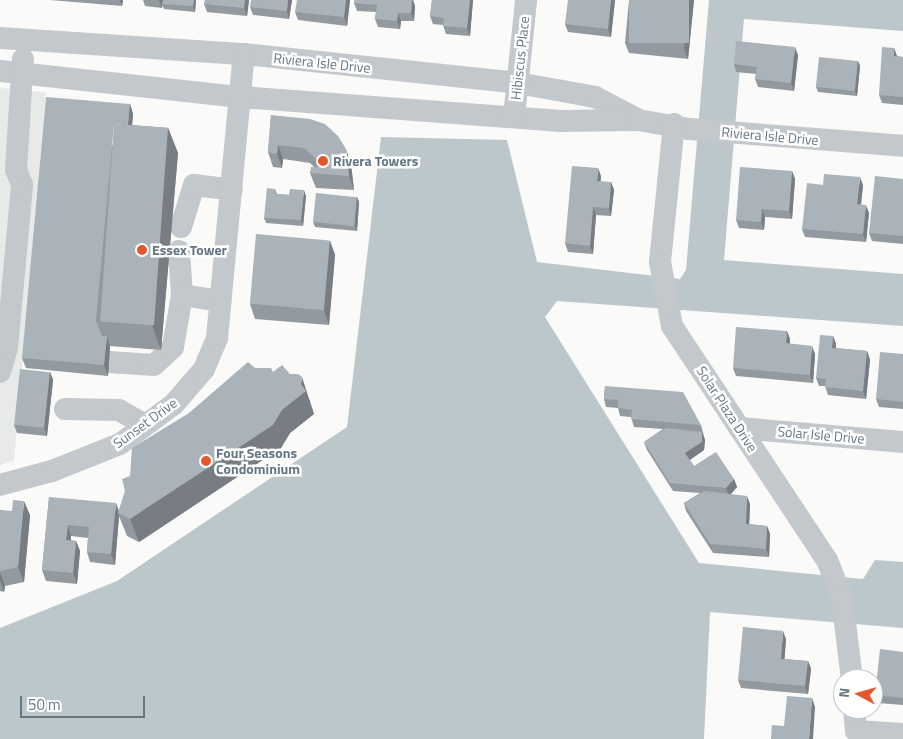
<!DOCTYPE html>
<html>
<head>
<meta charset="utf-8">
<style>
  body { margin:0 }
  #map { position:relative; width:903px; height:739px; overflow:hidden; background:#fafaf8; font-family:"Titillium Web",sans-serif }
  div>[style] { position:absolute }
  .built>* { inset:0; background:#e8e9e9 }
  .water>* { inset:0; background:#bbc7cb }
  .minor>* { height:22px; margin:-11px; padding:0 11px; transform-origin:11px; border-radius:11px; background:#c3c8cc }
  .wall>* { inset:0; background:#929a9f }
  .shaded-wall>* { inset:0; background:#777d82 }
  .building>* { inset:0; background:#aab3b9; transform-origin:0 0 }
  .dots>* { width:14px; height:14px; translate:-50% -50%; box-sizing:border-box; border:2px solid #fff; border-radius:50% }
  span { translate:-50% -50%; white-space:nowrap; text-align:center; line-height:1.15; -webkit-text-stroke:5px #fff; paint-order:stroke }
  .street-label { font-size:14px; color:#657683 }
  .poi-label { font-size:14px; color:#657683; font-weight:700 }
  .left { translate:0 -50%; text-align:left }
  .north { position:absolute; left:833px; top:669px; width:50px; height:50px; box-sizing:border-box; background:#fff; border:1px solid #c1c8cd; border-radius:50%; rotate:276deg; font-size:14px; font-weight:700; line-height:20px; text-align:center; color:#657683 }
  .north::after { content:''; display:block; margin:auto; width:18px; height:22px; background:#e4572e; clip-path:polygon(50% 0,100% 100%,50% 72%,0 100%) }
  .scale { position:absolute; left:20px; top:696px; width:125px; height:22px; box-sizing:border-box; border:2px solid #657683; border-top:0; padding-left:6px; font-size:15px; line-height:18px; white-space:nowrap; color:#657683; -webkit-text-stroke:4px #fff; paint-order:stroke }
</style>
</head>
<body>
<div id="map">
  <div class="built">
    <i style="clip-path:polygon(0 88px,46px 92px,14px 461px,0 465px)"></i>
  </div>
  <div class="water">
    <i style="clip-path:polygon(709px 0,903px 0,903px 31px,744px 19px,724px 260px,903px 274px,903px 326px,557px 301px,545px 317px,699px 563px,863px 579px,875px 560px,903px 562px,903px 628px,710px 612px,704px 739px,0 739px,0 628px,117px 581px,347px 427px,381px 137px,507px 140px,537px 262px,680px 279px,686px 270px)"></i>
  </div>
  <div class="minor">
    <i style="left:0;top:38px;width:245px;rotate:3.8deg"></i>
    <i style="left:244px;top:54px;width:276px;rotate:6deg"></i>
    <i style="left:518px;top:83px;width:78px;rotate:10.3deg"></i>
    <i style="left:595px;top:97px;width:47px;rotate:27.6deg"></i>
    <i style="left:0;top:71px;width:242px;rotate:6.2deg"></i>
    <i style="left:241px;top:97px;width:321px;rotate:4.3deg"></i>
    <i style="left:561px;top:121px;width:77px;rotate:-0.7deg"></i>
    <i style="left:638px;top:120px;width:52px;rotate:10deg"></i>
    <i style="left:689px;top:129px;width:215px;rotate:4.5deg"></i>
    <i style="left:514px;top:117px;width:118px;rotate:-84.1deg"></i>
    <i style="left:674px;top:124px;width:139px;rotate:95.8deg"></i>
    <i style="left:660px;top:262px;width:65px;rotate:79.4deg"></i>
    <i style="left:672px;top:326px;width:281px;rotate:56.5deg"></i>
    <i style="left:827px;top:560px;width:41px;rotate:68.5deg"></i>
    <i style="left:842px;top:598px;width:82px;rotate:83deg"></i>
    <i style="left:181px;top:227px;width:44px;rotate:-72.8deg"></i>
    <i style="left:194px;top:185px;width:38px;rotate:7deg"></i>
    <i style="left:179px;top:251px;width:44px;rotate:86.1deg"></i>
    <i style="left:109px;top:362px;width:45px;rotate:3.8deg"></i>
    <i style="left:154px;top:365px;width:26px;rotate:-43deg"></i>
    <i style="left:173px;top:347px;width:53px;rotate:-80.2deg"></i>
    <i style="left:182px;top:295px;width:39px;rotate:9deg"></i>
    <i style="left:0;top:372px;width:25px;rotate:-74deg"></i>
    <i style="left:7px;top:348px;width:164px;rotate:-84.7deg"></i>
    <i style="left:22px;top:185px;width:17px;rotate:-111deg"></i>
    <i style="left:16px;top:169px;width:110px;rotate:-86.4deg"></i>
    <i style="left:65px;top:409px;width:54px;rotate:1.1deg"></i>
    <i style="left:119px;top:410px;width:30px;rotate:30deg"></i>
    <i style="left:739px;top:428px;width:165px;rotate:4.9deg"></i>
    <i style="left:0;top:485px;width:54px;rotate:-15.1deg"></i>
    <i style="left:52px;top:471px;width:73px;rotate:-21.7deg"></i>
    <i style="left:120px;top:444px;width:67px;rotate:-36.5deg"></i>
    <i style="left:174px;top:404px;width:46px;rotate:-49.4deg"></i>
    <i style="left:204px;top:369px;width:34px;rotate:-67deg"></i>
    <i style="left:217px;top:338px;width:285px;rotate:-84.6deg"></i>
    <i style="left:854px;top:709px;width:22px;rotate:85deg"></i>
    <i style="left:856px;top:731px;width:47px;rotate:3.7deg"></i>
  </div>
  <div class="wall">
    <i style="clip-path:polygon(50px 0,123px 0,122px 6px)"></i>
    <i style="clip-path:polygon(143px 0,163px 0,162px 8px,145px 6px)"></i>
    <i style="clip-path:polygon(196px 0,195px 12px,164px 9px,162px 4px)"></i>
    <i style="clip-path:polygon(205px 0,249px 0,247px 16px,207px 12px,204px 4px)"></i>
    <i style="clip-path:polygon(292px 0,289px 19px,253px 15px,250px 7px)"></i>
    <i style="clip-path:polygon(350px 0,347px 26px,298px 20px,295px 12px)"></i>
    <i style="clip-path:polygon(354px 0,413px 0,415px 6px,414px 21px,401px 21px,400px 29px,378px 27px,375px 19px,376px 12px,357px 11px,354px 3px)"></i>
    <i style="clip-path:polygon(432px 0,473px 0,470px 36px,446px 34px,443px 25px,433px 24px,430px 16px)"></i>
    <i style="clip-path:polygon(615px 0,611px 37px,568px 32px,565px 24px)"></i>
    <i style="clip-path:polygon(629px 0,694px 0,688px 59px,629px 53px,625px 43px)"></i>
    <i style="clip-path:polygon(894px 48px,897px 56px,903px 57px,903px 105px,882px 103px,879px 95px)"></i>
    <i style="clip-path:polygon(798px 55px,794px 91px,758px 87px,755px 79px,756px 74px,736px 72px,734px 64px)"></i>
    <i style="clip-path:polygon(858px 61px,860px 66px,857px 96px,818px 92px,816px 87px)"></i>
    <i style="clip-path:polygon(130px 104px,133px 114px,132px 125px,168px 128px,178px 153px,161px 350px,110px 346px,108px 376px,26px 368px,22px 358px)"></i>
    <i style="clip-path:polygon(271px 115px,351px 164px,354px 190px,316px 188px,310px 173px,314px 167px,310px 163px,283px 159px,282px 168px,273px 167px,268px 152px)"></i>
    <i style="clip-path:polygon(792px 171px,795px 179px,792px 219px,765px 217px,764px 230px,739px 228px,736px 220px)"></i>
    <i style="clip-path:polygon(601px 176px,600px 182px,611px 182px,614px 190px,611px 216px,596px 215px,593px 254px,568px 252px,565px 243px)"></i>
    <i style="clip-path:polygon(903px 179px,903px 244px,872px 241px,869px 233px)"></i>
    <i style="clip-path:polygon(823px 185px,863px 185px,861px 205px,869px 213px,866px 242px,805px 237px,802px 229px)"></i>
    <i style="clip-path:polygon(275px 189px,277px 194px,306px 196px,303px 226px,266px 223px,264px 218px)"></i>
    <i style="clip-path:polygon(357px 197px,359px 202px,357px 231px,315px 227px,313px 222px)"></i>
    <i style="clip-path:polygon(330px 241px,335px 255px,329px 325px,255px 319px,250px 304px)"></i>
    <i style="clip-path:polygon(787px 331px,790px 339px,790px 344px,815px 354px,813px 383px,736px 376px,733px 368px)"></i>
    <i style="clip-path:polygon(833px 336px,836px 344px,836px 348px,867px 351px,870px 360px,866px 399px,828px 395px,825px 386px,819px 386px,816px 378px)"></i>
    <i style="clip-path:polygon(903px 354px,903px 409px,879px 407px,876px 399px)"></i>
    <i style="clip-path:polygon(255px 368px,273px 372px,310px 400px,310px 402px,314px 414px,290px 433px,281px 448px,139px 542px,127px 536px,119px 516px,115px 565px,90px 562px,87px 552px,88px 538px,71px 536px,71px 540px,76px 541px,80px 551px,77px 584px,46px 581px,42px 570px,49px 497px,119px 511px,130px 476px,189px 413px)"></i>
    <i style="clip-path:polygon(50px 372px,53px 380px,47px 436px,17px 433px,14px 425px)"></i>
    <i style="clip-path:polygon(605px 386px,701px 425px,705px 440px,704px 450px,690px 460px,694px 466px,734px 479px,737px 487px,731px 494px,750px 504px,749px 524px,767px 526px,770px 534px,769px 557px,713px 553px,686px 511px,684px 503px,700px 493px,673px 491px,647px 450px,644px 442px,663px 429px,634px 427px,631px 417px,620px 416px,618px 408px,606px 407px,604px 399px)"></i>
    <i style="clip-path:polygon(0 510px,30px 515px,24px 582px,5px 586px,4px 592px,0 591px)"></i>
    <i style="clip-path:polygon(786px 639px,784px 659px,808px 661px,811px 669px,808px 694px,741px 688px,738px 680px)"></i>
    <i style="clip-path:polygon(903px 652px,903px 705px,878px 703px,875px 695px)"></i>
  </div>
  <div class="shaded-wall">
    <i style="clip-path:polygon(120px 0,123px 0,122px 6px)"></i>
    <i style="clip-path:polygon(159px 0,163px 0,162px 8px)"></i>
    <i style="clip-path:polygon(194px 0,196px 0,195px 12px,193px 6px)"></i>
    <i style="clip-path:polygon(245px 0,249px 0,247px 16px,244px 8px)"></i>
    <i style="clip-path:polygon(288px 0,292px 0,289px 19px,287px 11px)"></i>
    <i style="clip-path:polygon(346px 0,350px 0,347px 26px,344px 17px)"></i>
    <i style="clip-path:polygon(412px 0,413px 0,415px 6px,414px 21px,411px 13px)"></i>
    <i style="clip-path:polygon(470px 0,473px 0,470px 36px,467px 28px)"></i>
    <i style="clip-path:polygon(611px 0,615px 0,611px 37px,608px 29px)"></i>
    <i style="clip-path:polygon(689px 0,694px 0,688px 59px,684px 49px)"></i>
    <i style="clip-path:polygon(398px 13px,401px 21px,400px 29px,397px 21px)"></i>
    <i style="clip-path:polygon(795px 47px,798px 55px,794px 91px,791px 83px)"></i>
    <i style="clip-path:polygon(894px 48px,897px 57px,894px 56px)"></i>
    <i style="clip-path:polygon(858px 61px,860px 66px,857px 96px,855px 91px)"></i>
    <i style="clip-path:polygon(130px 104px,133px 114px,130px 150px,126px 139px)"></i>
    <i style="clip-path:polygon(168px 128px,178px 153px,161px 350px,152px 325px)"></i>
    <i style="clip-path:polygon(278px 145px,283px 159px,282px 168px,277px 154px)"></i>
    <i style="clip-path:polygon(346px 149px,351px 164px,354px 190px,349px 176px)"></i>
    <i style="clip-path:polygon(598px 168px,601px 176px,600px 189px,597px 181px)"></i>
    <i style="clip-path:polygon(792px 171px,795px 179px,792px 219px,789px 211px)"></i>
    <i style="clip-path:polygon(860px 177px,863px 185px,860px 212px,857px 204px)"></i>
    <i style="clip-path:polygon(611px 182px,614px 190px,611px 216px,609px 208px)"></i>
    <i style="clip-path:polygon(304px 190px,306px 196px,303px 226px,301px 220px)"></i>
    <i style="clip-path:polygon(357px 197px,359px 202px,357px 231px,355px 226px)"></i>
    <i style="clip-path:polygon(866px 205px,869px 213px,866px 242px,863px 234px)"></i>
    <i style="clip-path:polygon(593px 207px,596px 215px,593px 254px,590px 246px)"></i>
    <i style="clip-path:polygon(762px 209px,765px 217px,764px 230px,761px 222px)"></i>
    <i style="clip-path:polygon(330px 241px,335px 255px,329px 325px,324px 311px)"></i>
    <i style="clip-path:polygon(787px 331px,790px 339px,789px 352px,786px 343px)"></i>
    <i style="clip-path:polygon(107px 336px,110px 347px,108px 376px,104px 365px)"></i>
    <i style="clip-path:polygon(833px 336px,836px 344px,835px 356px,832px 348px)"></i>
    <i style="clip-path:polygon(812px 346px,815px 354px,813px 383px,810px 375px)"></i>
    <i style="clip-path:polygon(867px 351px,870px 360px,866px 399px,863px 391px)"></i>
    <i style="clip-path:polygon(50px 372px,53px 380px,47px 436px,44px 428px)"></i>
    <i style="clip-path:polygon(302px 377px,314px 414px,290px 433px,281px 448px,139px 542px,130px 519px,282px 410px,301px 384px)"></i>
    <i style="clip-path:polygon(702px 432px,705px 440px,704px 450px,688px 461px,685px 453px)"></i>
    <i style="clip-path:polygon(734px 479px,737px 487px,729px 496px,726px 488px)"></i>
    <i style="clip-path:polygon(747px 496px,750px 504px,749px 532px,746px 524px)"></i>
    <i style="clip-path:polygon(24px 501px,30px 515px,24px 582px,18px 567px)"></i>
    <i style="clip-path:polygon(116px 503px,120px 514px,118px 513px,119px 516px,115px 565px,111px 554px)"></i>
    <i style="clip-path:polygon(68px 525px,71px 536px,70px 551px,66px 540px)"></i>
    <i style="clip-path:polygon(767px 526px,770px 534px,769px 557px,766px 549px)"></i>
    <i style="clip-path:polygon(76px 541px,80px 551px,77px 584px,73px 573px)"></i>
    <i style="clip-path:polygon(0 572px,5px 586px,4px 592px,0 580px)"></i>
    <i style="clip-path:polygon(783px 631px,786px 639px,784px 667px,781px 659px)"></i>
    <i style="clip-path:polygon(808px 661px,811px 669px,808px 694px,805px 686px)"></i>
    <i style="clip-path:polygon(812px 698px,815px 707px,813px 739px,809px 739px)"></i>
  </div>
  <div class="building">
    <i style="clip-path:polygon(163px 0,194px 0,193px 6px,162px 4px)"></i>
    <i style="clip-path:polygon(205px 0,245px 0,244px 8px,204px 4px)"></i>
    <i style="clip-path:polygon(251px 0,288px 0,287px 11px,250px 7px)"></i>
    <i style="clip-path:polygon(297px 0,346px 0,344px 17px,295px 12px)"></i>
    <i style="clip-path:polygon(354px 0,412px 0,411px 13px,398px 13px,397px 21px,375px 19px,377px 5px,354px 3px)"></i>
    <i style="clip-path:polygon(432px 0,470px 0,467px 28px,443px 26px,444px 18px,430px 16px)"></i>
    <i style="clip-path:polygon(568px 0,611px 0,608px 29px,565px 24px)"></i>
    <i style="left:629px;top:0;width:60px;height:43px"></i>
    <i style="clip-path:polygon(736px 41px,795px 47px,791px 83px,755px 79px,757px 67px,734px 64px)"></i>
    <i style="clip-path:polygon(882px 47px,894px 48px,894px 56px,903px 57px,903px 97px,879px 95px)"></i>
    <i style="left:819px;top:57px;width:39px;height:30px;rotate:6deg"></i>
    <i style="clip-path:polygon(46px 97px,130px 104px,128px 125px,114px 124px,96px 321px,102px 336px,107px 336px,104px 365px,22px 358px)"></i>
    <i style="clip-path:polygon(271px 115px,310px 119px,325px 124px,338px 136px,346px 149px,349px 176px,310px 173px,311px 167px,319px 167px,316px 159px,304px 148px,278px 145px,277px 154px,268px 152px)"></i>
    <i style="left:114px;top:124px;width:54px;height:198px;rotate:4deg"></i>
    <i style="clip-path:polygon(572px 166px,598px 168px,597px 181px,611px 182px,609px 208px,593px 207px,590px 246px,565px 243px)"></i>
    <i style="clip-path:polygon(740px 167px,792px 171px,789px 211px,762px 209px,761px 222px,736px 220px)"></i>
    <i style="clip-path:polygon(824px 174px,860px 177px,857px 204px,866px 205px,863px 234px,802px 229px,807px 183px,823px 185px)"></i>
    <i style="clip-path:polygon(875px 176px,903px 179px,903px 236px,869px 233px)"></i>
    <i style="clip-path:polygon(267px 188px,275px 189px,275px 194px,289px 195px,290px 189px,304px 190px,301px 220px,264px 218px)"></i>
    <i style="left:316px;top:193px;width:41px;height:29px;rotate:6deg"></i>
    <i style="left:256px;top:234px;width:74px;height:70px;rotate:5deg"></i>
    <i style="clip-path:polygon(736px 327px,787px 331px,786px 343px,812px 346px,810px 375px,733px 368px)"></i>
    <i style="clip-path:polygon(820px 335px,833px 336px,832px 348px,867px 351px,863px 391px,825px 387px,826px 379px,816px 378px)"></i>
    <i style="clip-path:polygon(880px 352px,903px 354px,903px 402px,876px 399px)"></i>
    <i style="clip-path:polygon(248px 362px,255px 368px,271px 368px,273px 372px,282px 365px,290px 374px,298px 374px,302px 377px,301px 384px,306px 391px,282px 410px,273px 425px,130px 519px,118px 513px,125px 491px,122px 479px,130px 476px,132px 448px,189px 413px)"></i>
    <i style="left:20px;top:369px;width:30px;height:56px;rotate:6deg"></i>
    <i style="clip-path:polygon(605px 386px,683px 392px,701px 425px,631px 419px,632px 410px,618px 408px,618px 400px,604px 399px)"></i>
    <i style="clip-path:polygon(666px 428px,702px 432px,702px 442px,685px 453px,694px 466px,716px 452px,734px 479px,726px 488px,670px 483px,644px 442px)"></i>
    <i style="clip-path:polygon(705px 491px,747px 496px,746px 524px,767px 526px,766px 549px,710px 544px,684px 503px)"></i>
    <i style="clip-path:polygon(49px 497px,116px 503px,111px 554px,87px 552px,89px 527px,68px 525px,66px 540px,76px 541px,73px 573px,42px 570px)"></i>
    <i style="clip-path:polygon(13px 500px,24px 501px,18px 567px,0 571px,0 510px,12px 511px)"></i>
    <i style="clip-path:polygon(743px 627px,783px 631px,781px 659px,808px 661px,805px 686px,738px 680px)"></i>
    <i style="clip-path:polygon(880px 649px,903px 652px,903px 698px,875px 695px)"></i>
    <i style="clip-path:polygon(787px 696px,812px 698px,809px 739px,771px 739px,772px 725px,784px 726px)"></i>
  </div>
  <div class="dots">
    <i style="left:323px;top:161px;background:#e4572e"></i>
    <i style="left:142px;top:250px;background:#e4572e"></i>
    <i style="left:206px;top:461px;background:#e4572e"></i>
  </div>
  <div class="street-label">
    <span style="left:520px;top:58px;rotate:-84deg">Hibiscus Place</span>
    <span style="left:322px;top:63px;rotate:6deg">Riviera Isle Drive</span>
    <span style="left:770px;top:136px;rotate:5deg">Riviera Isle Drive</span>
    <span style="left:727px;top:409px;rotate:57deg">Solar Plaza Drive</span>
    <span style="left:145px;top:423px;rotate:-36deg">Sunset Drive</span>
    <span style="left:821px;top:435px;rotate:5deg">Solar Isle Drive</span>
  </div>
  <div class="poi-label">
    <span class="left" style="left:333px;top:161px">Rivera Towers</span>
    <span class="left" style="left:152px;top:250px">Essex Tower</span>
    <span class="left" style="left:216px;top:461px">Four Seasons<br>Condominium</span>
  </div>
  <div class="north">N</div>
  <div class="scale">50 m</div>
</div>
</body>
</html>
